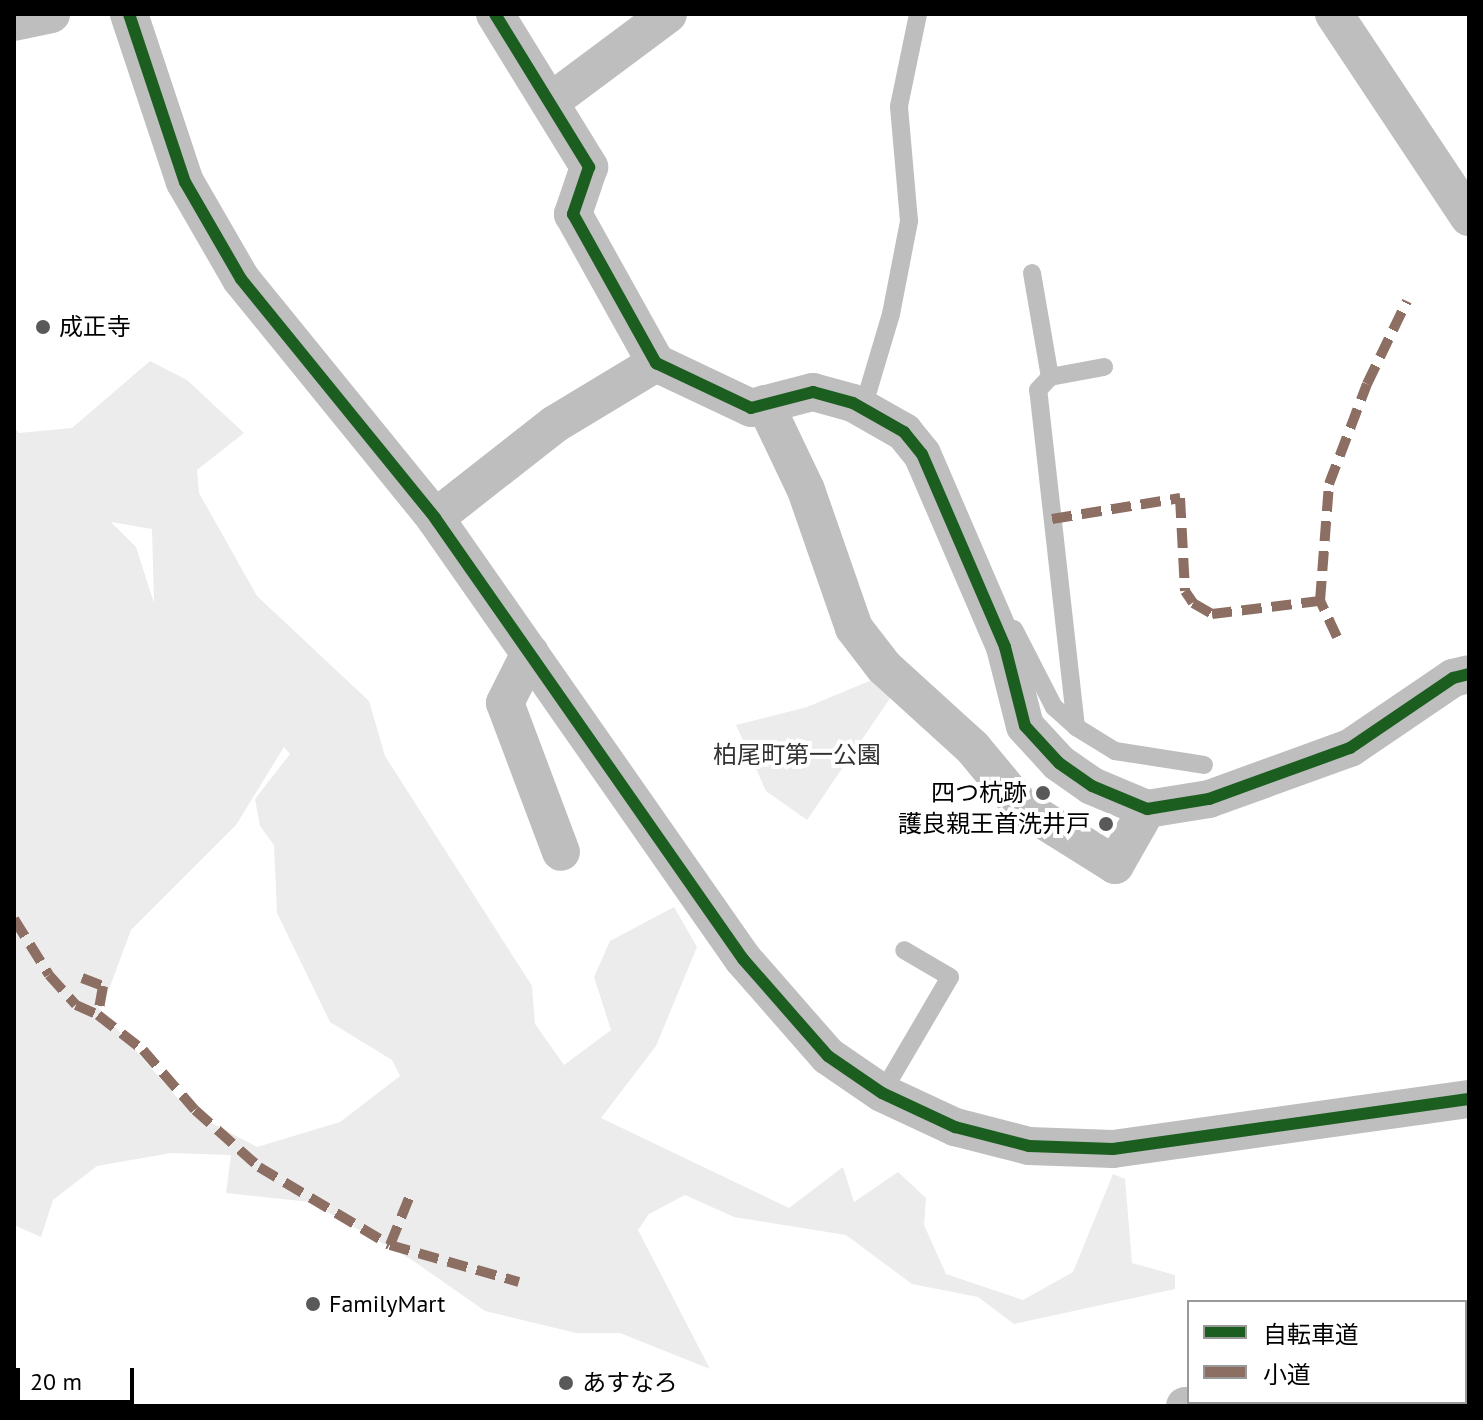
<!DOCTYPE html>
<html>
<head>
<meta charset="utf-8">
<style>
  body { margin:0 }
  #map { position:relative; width:1483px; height:1420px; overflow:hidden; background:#fff; font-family:"PT Sans","Noto Sans JP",sans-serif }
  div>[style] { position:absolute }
  .green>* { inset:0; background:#ececec }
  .service>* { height:18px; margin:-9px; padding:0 9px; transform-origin:9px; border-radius:9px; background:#bebebe }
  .minor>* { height:38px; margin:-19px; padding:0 19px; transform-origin:19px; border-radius:19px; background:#bebebe }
  .quiet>* { height:10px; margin-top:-5px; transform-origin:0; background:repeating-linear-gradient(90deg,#8d6e63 0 20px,transparent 0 30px) }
  .cycleway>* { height:12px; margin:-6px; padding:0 6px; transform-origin:6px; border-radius:6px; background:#1b5e20 }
  .dots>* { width:22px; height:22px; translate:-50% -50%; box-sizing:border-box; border:4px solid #fff; border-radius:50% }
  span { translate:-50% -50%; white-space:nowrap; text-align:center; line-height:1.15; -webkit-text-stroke:8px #fff; paint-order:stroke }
  .poi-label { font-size:24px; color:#000 }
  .left { translate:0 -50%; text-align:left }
  .right { translate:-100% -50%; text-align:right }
  .park-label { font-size:24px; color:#333 }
  .frame { position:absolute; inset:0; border:16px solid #000; pointer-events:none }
  .legend { position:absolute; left:1187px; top:1300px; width:280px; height:104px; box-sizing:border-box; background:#fff; border:2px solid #999; margin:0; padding:10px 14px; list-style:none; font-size:24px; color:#000 }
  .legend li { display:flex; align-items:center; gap:16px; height:40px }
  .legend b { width:40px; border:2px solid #999 }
  .scale { position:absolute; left:16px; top:1368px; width:118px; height:36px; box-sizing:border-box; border:4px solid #000; border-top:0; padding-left:10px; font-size:24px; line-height:28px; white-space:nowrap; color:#000; -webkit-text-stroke:6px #fff; paint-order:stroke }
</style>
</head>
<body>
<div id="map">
  <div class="green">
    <i style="clip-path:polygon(evenodd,150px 361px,187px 380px,244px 433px,197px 470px,199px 493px,257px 596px,369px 701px,385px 756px,532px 986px,535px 1024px,564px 1065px,611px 1030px,594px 977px,610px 941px,674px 907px,697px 947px,656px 1046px,601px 1118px,789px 1208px,843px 1167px,854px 1202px,898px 1172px,926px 1198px,924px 1225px,946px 1274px,1023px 1300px,1073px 1272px,1113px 1174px,1125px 1179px,1132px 1263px,1175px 1275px,1175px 1289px,1014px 1324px,978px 1297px,912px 1284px,846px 1235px,734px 1217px,685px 1195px,649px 1214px,638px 1230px,710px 1369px,620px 1333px,576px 1333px,485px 1311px,412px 1260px,310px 1202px,226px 1193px,231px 1155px,171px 1153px,97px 1166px,53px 1200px,41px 1237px,14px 1225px,14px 427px,19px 433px,72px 428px,150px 361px,111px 522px,152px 529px,154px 603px,136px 547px,111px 522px,150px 361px,284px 747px,290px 754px,255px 799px,260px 826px,274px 845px,277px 913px,330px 1022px,392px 1060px,400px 1076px,340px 1122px,257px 1147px,189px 1111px,95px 1004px,102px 1008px,131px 930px,236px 825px,284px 747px)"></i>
    <i style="clip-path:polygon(879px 677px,895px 691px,807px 820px,766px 791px,736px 725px,807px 707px)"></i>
  </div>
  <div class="service">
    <i style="left:1032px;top:273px;width:106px;rotate:80.2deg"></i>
    <i style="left:863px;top:408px;width:98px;rotate:-73.4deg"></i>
    <i style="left:891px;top:314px;width:95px;rotate:-79deg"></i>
    <i style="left:909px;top:221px;width:115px;rotate:-95deg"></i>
    <i style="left:899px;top:106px;width:94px;rotate:-78.3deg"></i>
    <i style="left:1014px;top:629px;width:88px;rotate:62.9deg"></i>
    <i style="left:1054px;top:707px;width:30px;rotate:42deg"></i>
    <i style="left:1076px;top:727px;width:46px;rotate:31.6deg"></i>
    <i style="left:1115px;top:751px;width:90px;rotate:8.9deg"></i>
    <i style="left:1076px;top:727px;width:339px;rotate:-96.4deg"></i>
    <i style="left:1038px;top:390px;width:18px;rotate:-47deg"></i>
    <i style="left:1050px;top:377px;width:55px;rotate:-10.5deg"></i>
    <i style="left:882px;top:1093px;width:134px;rotate:-59.6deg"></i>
    <i style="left:950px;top:977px;width:53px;rotate:-149.6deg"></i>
  </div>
  <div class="minor">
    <i style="left:129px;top:14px;width:177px;rotate:71.6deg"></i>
    <i style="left:185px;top:182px;width:112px;rotate:60deg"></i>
    <i style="left:241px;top:279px;width:308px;rotate:50.9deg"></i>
    <i style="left:435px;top:518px;width:538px;rotate:55.07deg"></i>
    <i style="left:743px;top:959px;width:129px;rotate:48.8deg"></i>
    <i style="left:828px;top:1056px;width:65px;rotate:34.4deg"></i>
    <i style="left:882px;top:1093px;width:81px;rotate:25deg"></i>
    <i style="left:955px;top:1127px;width:76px;rotate:14.4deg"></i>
    <i style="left:1029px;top:1146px;width:84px;rotate:2deg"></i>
    <i style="left:1113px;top:1149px;width:359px;rotate:-8deg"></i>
    <i style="left:495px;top:14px;width:180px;rotate:58.4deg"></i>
    <i style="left:589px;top:167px;width:50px;rotate:108.8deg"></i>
    <i style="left:573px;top:214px;width:171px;rotate:60.9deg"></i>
    <i style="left:656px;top:363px;width:105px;rotate:25.3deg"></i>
    <i style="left:751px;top:408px;width:64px;rotate:-14.5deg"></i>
    <i style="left:813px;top:392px;width:41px;rotate:15.4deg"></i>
    <i style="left:853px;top:403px;width:59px;rotate:29.6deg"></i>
    <i style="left:904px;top:432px;width:28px;rotate:51deg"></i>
    <i style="left:922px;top:454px;width:210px;rotate:66.7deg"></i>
    <i style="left:1005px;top:647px;width:81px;rotate:75.8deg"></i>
    <i style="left:1025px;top:726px;width:50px;rotate:47.4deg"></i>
    <i style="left:1059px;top:763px;width:40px;rotate:34.9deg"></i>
    <i style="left:1092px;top:786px;width:60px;rotate:22.7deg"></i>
    <i style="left:1147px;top:809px;width:63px;rotate:-9.2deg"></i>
    <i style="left:1209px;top:799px;width:150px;rotate:-19.9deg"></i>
    <i style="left:1350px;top:748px;width:125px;rotate:-34.2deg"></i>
    <i style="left:1453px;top:678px;width:16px;rotate:-14deg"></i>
    <i style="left:1334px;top:14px;width:244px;rotate:56.4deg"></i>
    <i style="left:14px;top:22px;width:38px;rotate:-12deg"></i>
    <i style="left:550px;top:102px;width:147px;rotate:-36.7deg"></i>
    <i style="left:765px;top:404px;width:95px;rotate:64.5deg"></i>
    <i style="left:806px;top:490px;width:146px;rotate:70.8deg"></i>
    <i style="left:854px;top:628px;width:49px;rotate:52.4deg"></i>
    <i style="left:884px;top:667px;width:120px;rotate:42.3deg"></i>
    <i style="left:973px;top:748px;width:75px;rotate:50.4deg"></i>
    <i style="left:1021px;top:806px;width:111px;rotate:32.1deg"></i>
    <i style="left:1115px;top:865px;width:64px;rotate:-60.3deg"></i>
    <i style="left:435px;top:518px;width:152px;rotate:-38.1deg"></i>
    <i style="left:555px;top:424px;width:118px;rotate:-31.1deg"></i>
    <i style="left:530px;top:653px;width:56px;rotate:116.6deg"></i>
    <i style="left:505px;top:703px;width:159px;rotate:69.4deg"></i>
    <i style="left:1465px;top:1368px;width:4px;rotate:-14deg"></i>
    <i style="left:1185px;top:1406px;width:25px"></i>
    <i style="left:1301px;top:1406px;width:21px;rotate:-11deg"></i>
  </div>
  <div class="quiet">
    <i style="left:1052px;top:519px;width:130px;rotate:-9.3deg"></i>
    <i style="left:1180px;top:498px;width:93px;rotate:86.9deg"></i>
    <i style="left:1185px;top:591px;width:14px;rotate:56deg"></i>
    <i style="left:1193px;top:603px;width:22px;rotate:30deg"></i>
    <i style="left:1212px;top:614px;width:109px;rotate:-6.9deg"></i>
    <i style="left:1337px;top:637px;width:40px;rotate:-115deg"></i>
    <i style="left:1320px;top:601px;width:117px;rotate:-85.6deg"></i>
    <i style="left:1329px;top:484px;width:107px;rotate:-69.2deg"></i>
    <i style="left:1367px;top:384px;width:92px;rotate:-64.3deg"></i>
    <i style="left:14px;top:919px;width:66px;rotate:58deg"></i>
    <i style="left:49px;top:975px;width:40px;rotate:48deg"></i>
    <i style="left:76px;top:1005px;width:24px;rotate:24deg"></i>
    <i style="left:82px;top:978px;width:22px;rotate:21deg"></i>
    <i style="left:103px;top:986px;width:29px;rotate:100deg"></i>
    <i style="left:98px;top:1015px;width:57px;rotate:37.9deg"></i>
    <i style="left:143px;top:1050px;width:79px;rotate:49.1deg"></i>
    <i style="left:195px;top:1110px;width:86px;rotate:41.7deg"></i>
    <i style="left:259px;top:1167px;width:152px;rotate:30.8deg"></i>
    <i style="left:390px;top:1245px;width:134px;rotate:16deg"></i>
    <i style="left:390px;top:1245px;width:56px;rotate:-68deg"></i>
  </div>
  <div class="cycleway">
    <i style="left:129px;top:14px;width:177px;rotate:71.6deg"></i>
    <i style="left:185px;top:182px;width:112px;rotate:60deg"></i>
    <i style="left:241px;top:279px;width:308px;rotate:50.9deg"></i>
    <i style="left:435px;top:518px;width:538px;rotate:55.07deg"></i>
    <i style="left:743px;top:959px;width:129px;rotate:48.8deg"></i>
    <i style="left:828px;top:1056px;width:65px;rotate:34.4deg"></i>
    <i style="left:882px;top:1093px;width:81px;rotate:25deg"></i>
    <i style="left:955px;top:1127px;width:76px;rotate:14.4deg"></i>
    <i style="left:1029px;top:1146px;width:84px;rotate:2deg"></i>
    <i style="left:1113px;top:1149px;width:359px;rotate:-8deg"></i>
    <i style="left:495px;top:14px;width:180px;rotate:58.4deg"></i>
    <i style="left:589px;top:167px;width:50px;rotate:108.8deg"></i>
    <i style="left:573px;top:214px;width:171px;rotate:60.9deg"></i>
    <i style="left:656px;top:363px;width:105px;rotate:25.3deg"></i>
    <i style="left:751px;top:408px;width:64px;rotate:-14.5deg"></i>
    <i style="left:813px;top:392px;width:41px;rotate:15.4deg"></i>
    <i style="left:853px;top:403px;width:59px;rotate:29.6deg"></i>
    <i style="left:904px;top:432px;width:28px;rotate:51deg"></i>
    <i style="left:922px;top:454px;width:210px;rotate:66.7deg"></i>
    <i style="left:1005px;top:647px;width:81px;rotate:75.8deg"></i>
    <i style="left:1025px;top:726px;width:50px;rotate:47.4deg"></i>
    <i style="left:1059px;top:763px;width:40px;rotate:34.9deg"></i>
    <i style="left:1092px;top:786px;width:60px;rotate:22.7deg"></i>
    <i style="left:1147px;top:809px;width:63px;rotate:-9.2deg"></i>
    <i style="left:1209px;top:799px;width:150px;rotate:-19.9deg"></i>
    <i style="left:1350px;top:748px;width:125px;rotate:-34.2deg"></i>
    <i style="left:1453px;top:678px;width:16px;rotate:-14deg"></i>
  </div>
  <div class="dots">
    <i style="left:43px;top:327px;background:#595959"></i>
    <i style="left:1043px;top:793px;background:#595959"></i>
    <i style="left:1106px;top:824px;background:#595959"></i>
    <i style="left:313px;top:1304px;background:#595959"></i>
    <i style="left:566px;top:1383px;background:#595959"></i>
  </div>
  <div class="poi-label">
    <span class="left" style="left:59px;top:327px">成正寺</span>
    <span class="right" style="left:1027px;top:793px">四つ杭跡</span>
    <span class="right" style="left:1090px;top:824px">護良親王首洗井戸</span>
    <span class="left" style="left:329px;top:1304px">FamilyMart</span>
    <span class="left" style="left:582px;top:1383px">あすなろ</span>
  </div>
  <div class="park-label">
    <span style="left:797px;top:755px">柏尾町第一公園</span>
  </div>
  <div class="frame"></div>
  <ul class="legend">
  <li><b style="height:10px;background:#1b5e20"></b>自転車道</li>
  <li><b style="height:10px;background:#8d6e63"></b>小道</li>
  </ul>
  <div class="scale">20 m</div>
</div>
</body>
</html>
